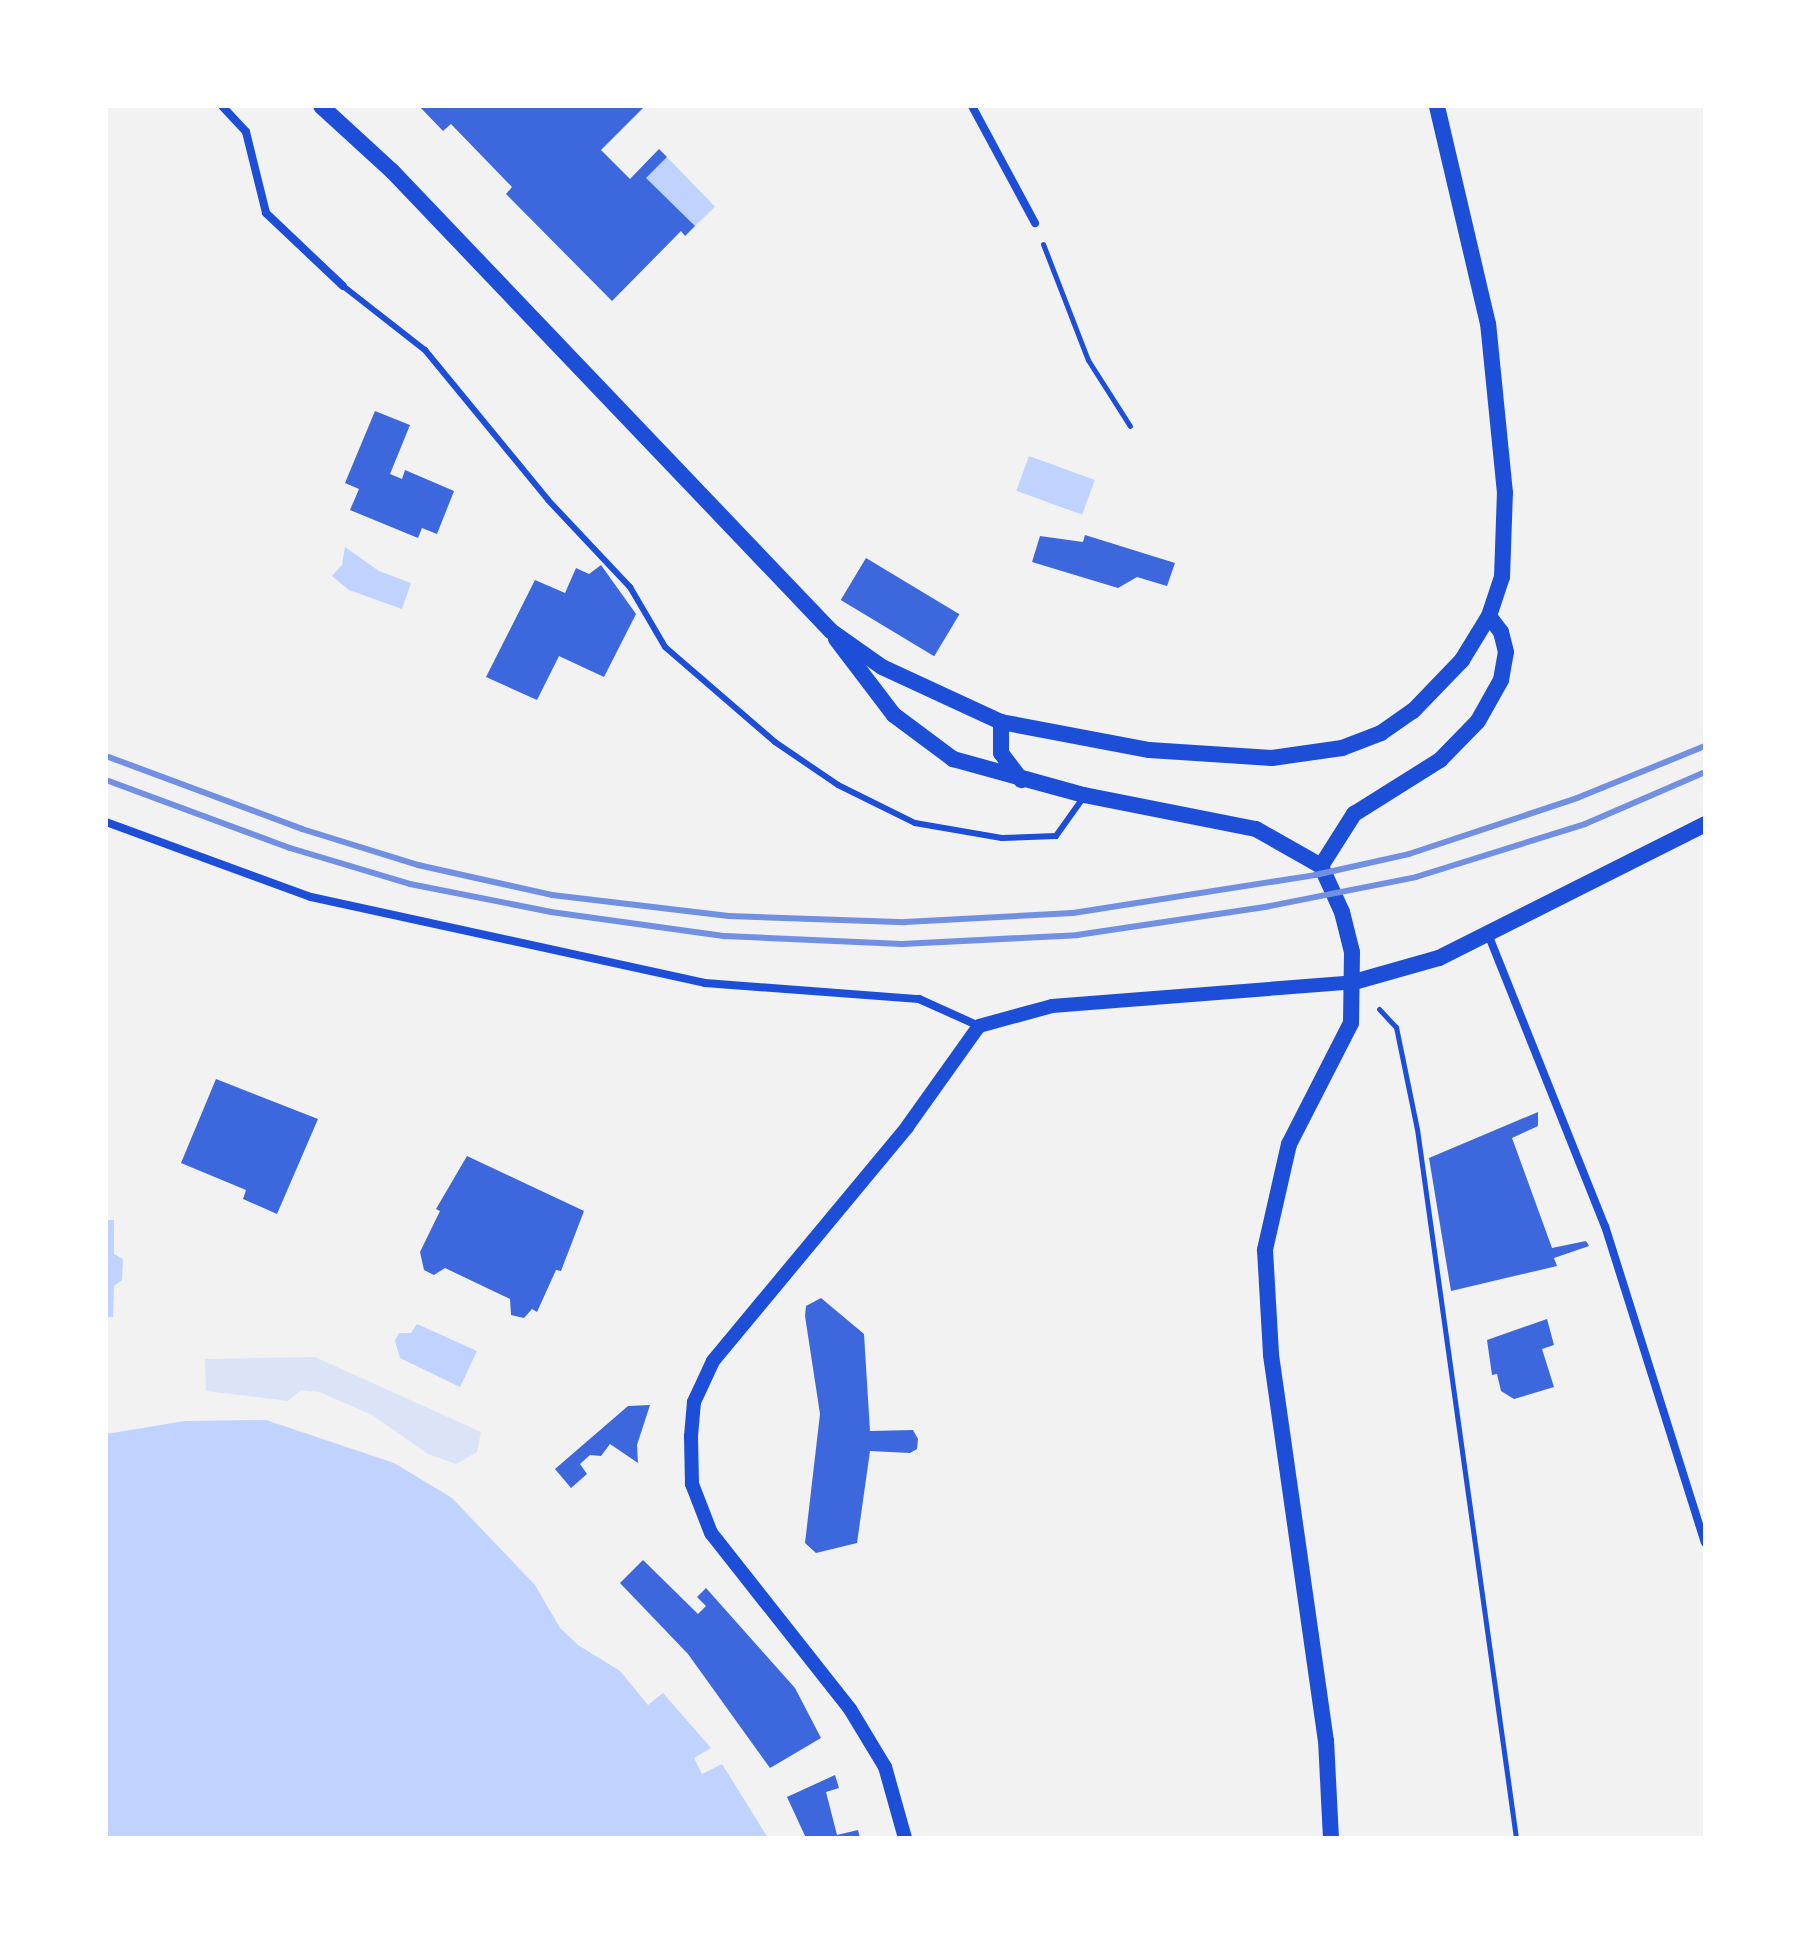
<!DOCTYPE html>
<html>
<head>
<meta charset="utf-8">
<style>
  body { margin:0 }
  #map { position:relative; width:1811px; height:1944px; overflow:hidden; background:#f2f2f2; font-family:"Titillium Web",sans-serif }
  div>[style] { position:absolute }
  .green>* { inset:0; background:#dbe4f7 }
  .water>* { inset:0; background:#bfd3fe; transform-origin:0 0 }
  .building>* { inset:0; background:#3d67dc; transform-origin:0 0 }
  .path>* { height:5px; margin:-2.5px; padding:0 2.5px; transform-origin:2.5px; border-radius:2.5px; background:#1d4ed8 }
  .service>* { height:6px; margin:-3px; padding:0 3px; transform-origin:3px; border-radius:3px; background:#1d4ed8 }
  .minor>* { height:8px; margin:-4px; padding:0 4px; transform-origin:4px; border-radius:4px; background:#1d4ed8 }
  .tertiary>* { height:14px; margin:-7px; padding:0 7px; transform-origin:7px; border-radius:7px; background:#1d4ed8 }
  .secondary>* { height:16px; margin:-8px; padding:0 8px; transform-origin:8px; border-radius:8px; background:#1d4ed8 }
  .rail>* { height:6px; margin:-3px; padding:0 3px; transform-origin:3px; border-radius:3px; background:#7290e2 }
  span { translate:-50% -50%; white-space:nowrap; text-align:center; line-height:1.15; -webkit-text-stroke:6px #fff; paint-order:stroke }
  .frame { position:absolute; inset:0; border:108px solid #fff; pointer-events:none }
</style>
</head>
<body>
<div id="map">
  <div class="green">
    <i style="clip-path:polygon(315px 1357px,481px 1432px,477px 1452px,456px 1464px,428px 1454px,372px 1415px,319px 1392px,301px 1390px,288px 1401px,206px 1391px,205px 1359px)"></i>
  </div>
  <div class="water">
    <i style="left:667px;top:157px;width:69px;height:30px;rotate:46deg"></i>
    <i style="left:1029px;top:456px;width:70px;height:37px;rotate:20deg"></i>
    <i style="clip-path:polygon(345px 547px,379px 571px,411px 583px,402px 609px,349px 590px,332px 576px,342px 565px)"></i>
    <i style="clip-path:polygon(106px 1220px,114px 1220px,114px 1254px,123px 1259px,122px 1280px,114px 1286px,113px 1317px,106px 1317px)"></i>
    <i style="clip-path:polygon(417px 1324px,477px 1351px,460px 1387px,400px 1358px,395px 1341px,399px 1333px,411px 1333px)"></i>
    <i style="clip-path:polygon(266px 1420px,394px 1463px,452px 1498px,535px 1585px,560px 1628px,578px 1645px,620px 1671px,648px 1705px,663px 1693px,711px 1748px,694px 1758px,702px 1774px,722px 1764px,768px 1838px,106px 1838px,106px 1434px,185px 1421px)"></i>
  </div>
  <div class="building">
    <i style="clip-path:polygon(419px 106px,645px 106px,601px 150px,630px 179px,659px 149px,667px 157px,646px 178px,695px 226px,685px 236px,681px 231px,612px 301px,506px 194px,512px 187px,451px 124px,443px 131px)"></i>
    <i style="clip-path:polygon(375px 411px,410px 425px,390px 474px,402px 479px,405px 470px,454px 491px,437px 534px,422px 528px,418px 538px,350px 510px,359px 489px,345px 483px)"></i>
    <i style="clip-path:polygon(1085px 535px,1175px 563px,1167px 586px,1137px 577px,1118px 588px,1032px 562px,1040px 536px,1083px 542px)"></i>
    <i style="left:866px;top:558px;width:109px;height:49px;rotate:31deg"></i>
    <i style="clip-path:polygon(601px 565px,636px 614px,604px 677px,559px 656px,537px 700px,486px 677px,535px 580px,565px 593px,576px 568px,589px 574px)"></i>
    <i style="clip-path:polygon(216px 1079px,318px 1119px,277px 1214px,243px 1199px,246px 1190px,181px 1163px)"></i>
    <i style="clip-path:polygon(1538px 1112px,1538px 1126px,1512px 1138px,1552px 1248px,1586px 1241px,1589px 1246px,1554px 1258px,1557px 1266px,1451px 1291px,1429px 1158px)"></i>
    <i style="clip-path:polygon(467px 1156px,584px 1211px,561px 1271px,556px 1270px,537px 1312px,532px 1309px,524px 1318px,511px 1315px,510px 1299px,445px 1268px,434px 1275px,424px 1270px,420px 1252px,440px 1211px,436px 1209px)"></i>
    <i style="clip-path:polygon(821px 1298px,864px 1334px,870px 1431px,913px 1430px,918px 1439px,917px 1449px,910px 1453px,870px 1451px,857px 1543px,816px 1553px,805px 1543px,820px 1414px,805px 1316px,806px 1306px)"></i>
    <i style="clip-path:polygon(1547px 1319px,1554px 1345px,1542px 1349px,1554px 1387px,1514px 1399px,1501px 1391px,1497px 1374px,1492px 1375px,1487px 1340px)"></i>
    <i style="clip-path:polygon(650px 1405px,637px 1445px,638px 1463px,610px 1444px,601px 1456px,590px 1455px,580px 1464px,587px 1474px,571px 1488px,555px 1469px,628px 1406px)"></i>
    <i style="clip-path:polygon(643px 1560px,698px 1614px,706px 1606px,697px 1597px,706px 1588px,795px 1688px,821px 1738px,770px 1768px,688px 1654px,620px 1583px)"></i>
    <i style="clip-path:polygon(835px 1775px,839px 1788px,826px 1792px,837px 1835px,858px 1830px,860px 1838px,806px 1838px,787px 1797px)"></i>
  </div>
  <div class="path">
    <i style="left:1043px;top:244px;width:124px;rotate:68.8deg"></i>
    <i style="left:1088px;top:360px;width:78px;rotate:57.5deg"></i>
    <i style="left:1379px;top:1009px;width:25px;rotate:47deg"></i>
    <i style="left:1396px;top:1027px;width:104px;rotate:78.4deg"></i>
    <i style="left:1417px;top:1129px;width:716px;rotate:82.05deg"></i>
  </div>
  <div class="service">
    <i style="left:343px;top:286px;width:104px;rotate:38deg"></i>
    <i style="left:425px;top:350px;width:194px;rotate:50.6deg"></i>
    <i style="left:548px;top:500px;width:120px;rotate:46.7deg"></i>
    <i style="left:630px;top:587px;width:69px;rotate:59.7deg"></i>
    <i style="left:665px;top:647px;width:145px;rotate:40.8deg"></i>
    <i style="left:775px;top:742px;width:76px;rotate:34.3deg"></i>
    <i style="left:838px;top:785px;width:86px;rotate:26.3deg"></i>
    <i style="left:915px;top:823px;width:88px;rotate:9.8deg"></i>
    <i style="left:1002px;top:838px;width:54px;rotate:-2.1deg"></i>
    <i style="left:1056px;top:836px;width:47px;rotate:-54.6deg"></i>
  </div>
  <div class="minor">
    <i style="left:222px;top:106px;width:35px;rotate:47deg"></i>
    <i style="left:246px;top:132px;width:83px;rotate:76.1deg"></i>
    <i style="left:266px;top:213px;width:106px;rotate:43.5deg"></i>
    <i style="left:972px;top:106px;width:133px;rotate:61.7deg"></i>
    <i style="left:106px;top:822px;width:218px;rotate:20.1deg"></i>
    <i style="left:311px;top:897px;width:403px;rotate:12.3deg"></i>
    <i style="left:705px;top:983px;width:215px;rotate:4.3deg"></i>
    <i style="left:919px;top:999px;width:66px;rotate:24.2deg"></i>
    <i style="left:1488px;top:934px;width:315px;rotate:68.2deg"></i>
    <i style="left:1605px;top:1226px;width:332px;rotate:72.5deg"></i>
  </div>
  <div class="tertiary">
    <i style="left:905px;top:1838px;width:74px;rotate:-105.7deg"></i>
    <i style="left:885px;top:1767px;width:68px;rotate:-121.1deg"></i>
    <i style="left:850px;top:1709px;width:224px;rotate:-128.3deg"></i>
    <i style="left:711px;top:1533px;width:53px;rotate:-111.2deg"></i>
    <i style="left:692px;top:1484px;width:48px;rotate:-91.2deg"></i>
    <i style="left:691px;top:1436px;width:34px;rotate:-85deg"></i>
    <i style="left:694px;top:1402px;width:45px;rotate:-65.1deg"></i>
    <i style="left:713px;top:1361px;width:304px;rotate:-50.3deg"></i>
    <i style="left:907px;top:1127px;width:124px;rotate:-54.5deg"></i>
    <i style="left:979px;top:1026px;width:76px;rotate:-15.3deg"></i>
    <i style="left:1052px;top:1006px;width:303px;rotate:-4.5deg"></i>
  </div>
  <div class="secondary">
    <i style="left:321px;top:106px;width:96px;rotate:42.5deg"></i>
    <i style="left:392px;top:171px;width:636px;rotate:46.34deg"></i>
    <i style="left:831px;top:631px;width:62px;rotate:35.2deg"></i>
    <i style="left:882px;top:667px;width:131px;rotate:24.8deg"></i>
    <i style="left:1001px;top:722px;width:151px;rotate:10.7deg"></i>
    <i style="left:1149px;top:750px;width:123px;rotate:3.7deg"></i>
    <i style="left:1272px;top:758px;width:71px;rotate:-8.1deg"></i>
    <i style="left:1342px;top:748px;width:42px;rotate:-21deg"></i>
    <i style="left:1381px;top:733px;width:39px;rotate:-35deg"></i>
    <i style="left:1413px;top:711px;width:71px;rotate:-46.1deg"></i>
    <i style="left:1462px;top:660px;width:52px;rotate:-58.5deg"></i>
    <i style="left:1489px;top:616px;width:41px;rotate:-71.6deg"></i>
    <i style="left:1502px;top:577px;width:84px;rotate:-88deg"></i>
    <i style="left:1505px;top:493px;width:170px;rotate:-95.7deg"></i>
    <i style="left:1488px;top:324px;width:224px;rotate:-103.2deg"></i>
    <i style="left:836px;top:639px;width:96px;rotate:52.7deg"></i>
    <i style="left:894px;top:715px;width:74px;rotate:36.7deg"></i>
    <i style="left:953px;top:759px;width:136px;rotate:15.4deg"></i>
    <i style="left:1084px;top:795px;width:175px;rotate:11.2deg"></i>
    <i style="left:1256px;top:829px;width:75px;rotate:29.6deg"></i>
    <i style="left:1321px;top:866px;width:51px;rotate:65.5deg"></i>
    <i style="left:1342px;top:912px;width:41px;rotate:76deg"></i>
    <i style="left:1352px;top:952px;width:71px;rotate:90.8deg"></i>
    <i style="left:1351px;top:1023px;width:136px;rotate:117.1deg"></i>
    <i style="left:1289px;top:1144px;width:109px;rotate:102.8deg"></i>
    <i style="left:1265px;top:1250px;width:105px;rotate:86.7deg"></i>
    <i style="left:1271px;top:1355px;width:389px;rotate:81.9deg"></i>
    <i style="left:1326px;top:1740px;width:98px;rotate:87.1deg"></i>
    <i style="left:1001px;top:722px;width:31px;rotate:90deg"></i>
    <i style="left:1001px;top:753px;width:34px;rotate:53deg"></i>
    <i style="left:1321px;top:866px;width:62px;rotate:-57.6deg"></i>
    <i style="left:1354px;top:814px;width:102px;rotate:-32.1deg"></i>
    <i style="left:1440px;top:760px;width:54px;rotate:-45.7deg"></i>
    <i style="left:1478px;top:721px;width:47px;rotate:-60.7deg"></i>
    <i style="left:1501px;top:680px;width:28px;rotate:-80deg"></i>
    <i style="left:1506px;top:652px;width:21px;rotate:-104deg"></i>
    <i style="left:1501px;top:632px;width:20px;rotate:-127deg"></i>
    <i style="left:1354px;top:982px;width:88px;rotate:-15.8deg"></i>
    <i style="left:1439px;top:958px;width:298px;rotate:-26.7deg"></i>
  </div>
  <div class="rail">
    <i style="left:106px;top:756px;width:209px;rotate:20.4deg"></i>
    <i style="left:302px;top:829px;width:121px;rotate:17.2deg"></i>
    <i style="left:418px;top:865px;width:137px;rotate:12.6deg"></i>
    <i style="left:552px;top:895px;width:178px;rotate:6.8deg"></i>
    <i style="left:729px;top:916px;width:176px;rotate:2deg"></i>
    <i style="left:905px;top:922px;width:168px;rotate:-3.1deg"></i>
    <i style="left:1073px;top:913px;width:245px;rotate:-8.9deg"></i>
    <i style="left:1315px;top:875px;width:96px;rotate:-12.6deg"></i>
    <i style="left:1409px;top:854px;width:177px;rotate:-18.4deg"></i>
    <i style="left:1577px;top:798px;width:138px;rotate:-22.1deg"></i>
    <i style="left:106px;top:780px;width:196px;rotate:20.3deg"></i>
    <i style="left:290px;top:848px;width:125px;rotate:16.7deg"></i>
    <i style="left:410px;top:884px;width:144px;rotate:11.2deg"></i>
    <i style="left:551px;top:912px;width:176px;rotate:7.9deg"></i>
    <i style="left:725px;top:936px;width:177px;rotate:2.6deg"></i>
    <i style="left:902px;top:944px;width:175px;rotate:-2.9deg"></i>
    <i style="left:1077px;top:935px;width:190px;rotate:-8.5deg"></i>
    <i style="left:1265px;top:907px;width:154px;rotate:-11.2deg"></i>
    <i style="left:1416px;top:877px;width:177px;rotate:-17.4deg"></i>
    <i style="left:1585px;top:824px;width:131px;rotate:-23.4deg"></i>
  </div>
  <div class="frame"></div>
</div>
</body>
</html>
